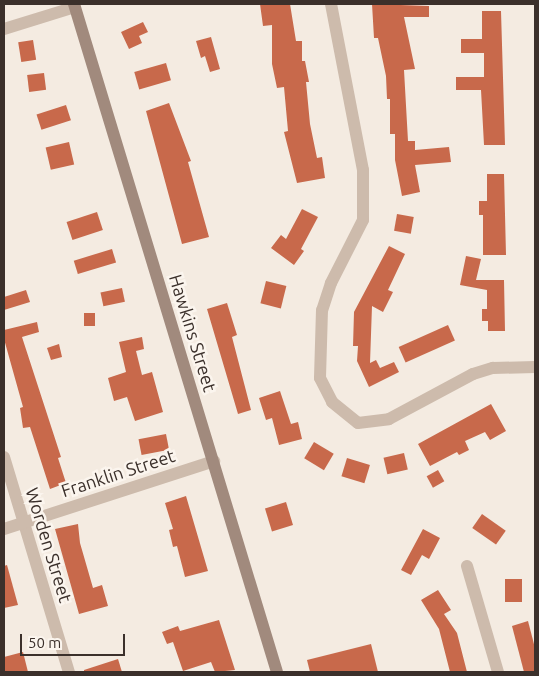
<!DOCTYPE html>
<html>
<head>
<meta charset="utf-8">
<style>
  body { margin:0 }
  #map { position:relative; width:539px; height:676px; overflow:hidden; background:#f4ebe1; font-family:Ubuntu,sans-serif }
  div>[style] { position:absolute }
  .building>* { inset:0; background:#c8694b; transform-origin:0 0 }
  .street>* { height:12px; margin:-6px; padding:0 6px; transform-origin:6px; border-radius:6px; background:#cdbbac }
  .secondary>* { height:12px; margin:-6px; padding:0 6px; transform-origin:6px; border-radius:6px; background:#a18a7d }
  span { translate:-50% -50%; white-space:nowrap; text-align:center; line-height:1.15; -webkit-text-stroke:5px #fbf5ee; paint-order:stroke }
  .street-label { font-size:18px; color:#3b302b }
  .frame { position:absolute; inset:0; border:5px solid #3b302b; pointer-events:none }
  .scale { position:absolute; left:20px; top:634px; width:105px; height:22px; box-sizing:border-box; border:2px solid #3b302b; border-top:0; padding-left:6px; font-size:15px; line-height:18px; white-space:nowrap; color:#3b302b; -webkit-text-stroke:4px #fbf5ee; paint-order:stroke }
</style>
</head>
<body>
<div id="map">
  <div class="building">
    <i style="clip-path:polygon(260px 4px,290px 4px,296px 41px,302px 41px,302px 61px,305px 61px,309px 82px,306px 82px,310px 124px,317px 158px,322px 157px,325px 178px,297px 183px,284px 132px,288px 131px,284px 87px,277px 88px,272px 64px,272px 25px,263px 26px)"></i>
    <i style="clip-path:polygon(372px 4px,429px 6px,429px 17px,404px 17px,415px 69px,404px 70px,408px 141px,415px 141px,415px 150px,449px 147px,451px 162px,415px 165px,420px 192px,402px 196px,395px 160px,395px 134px,390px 134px,390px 99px,387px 99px,386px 76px,378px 38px,374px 38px)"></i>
    <i style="clip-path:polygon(482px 11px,501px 11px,505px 145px,484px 145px,481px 90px,456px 90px,456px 77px,484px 77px,484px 53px,461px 53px,461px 39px,482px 39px)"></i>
    <i style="clip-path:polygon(143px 22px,148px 32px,139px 36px,142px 43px,129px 49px,121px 32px)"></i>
    <i style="clip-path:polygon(211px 37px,220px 69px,210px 72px,205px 56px,201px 58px,196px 41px)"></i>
    <i style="left:33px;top:40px;width:20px;height:15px;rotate:81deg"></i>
    <i style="left:166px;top:63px;width:18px;height:33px;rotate:74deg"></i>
    <i style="left:44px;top:73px;width:17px;height:17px;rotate:83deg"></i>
    <i style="clip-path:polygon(169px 103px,191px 161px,188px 162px,209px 237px,182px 244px,146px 111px)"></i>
    <i style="left:66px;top:105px;width:16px;height:31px;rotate:72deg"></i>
    <i style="left:69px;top:142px;width:23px;height:24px;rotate:77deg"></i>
    <i style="clip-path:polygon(487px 174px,504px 174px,506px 255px,483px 255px,483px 215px,479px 215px,479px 201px,487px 201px)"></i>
    <i style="clip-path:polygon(302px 209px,318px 217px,301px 249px,304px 251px,294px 265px,271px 248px,281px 235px,286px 239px)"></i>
    <i style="left:97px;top:212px;width:19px;height:32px;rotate:72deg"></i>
    <i style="left:397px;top:214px;width:17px;height:17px;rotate:10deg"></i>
    <i style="clip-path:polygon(389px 246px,405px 254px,388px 290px,393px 292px,383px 312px,372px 306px,370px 363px,376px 360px,380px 368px,394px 362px,399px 372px,369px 387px,357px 361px,358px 346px,353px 346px,354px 312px)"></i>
    <i style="left:112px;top:249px;width:14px;height:40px;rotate:73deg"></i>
    <i style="clip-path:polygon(466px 256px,481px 259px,476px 280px,504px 280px,505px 331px,488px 331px,488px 321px,482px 321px,482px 309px,487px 309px,487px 290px,460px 285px)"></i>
    <i style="left:266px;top:281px;width:21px;height:23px;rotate:14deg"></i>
    <i style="left:122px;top:288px;width:14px;height:22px;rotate:78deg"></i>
    <i style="clip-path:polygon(26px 290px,30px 302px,4px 310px,4px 297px)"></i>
    <i style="clip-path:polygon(227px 303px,237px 335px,232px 337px,251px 410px,238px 414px,207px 309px)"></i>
    <i style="left:84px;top:313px;width:11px;height:13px"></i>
    <i style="clip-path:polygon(37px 322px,39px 332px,22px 337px,61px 457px,58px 458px,66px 483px,50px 489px,30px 427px,23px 428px,20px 408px,23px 407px,4px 339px,4px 330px)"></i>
    <i style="left:448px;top:325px;width:17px;height:54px;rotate:66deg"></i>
    <i style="clip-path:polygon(142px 337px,144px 349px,136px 351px,142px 375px,152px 372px,163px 412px,135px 421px,127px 397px,114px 401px,108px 378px,126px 372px,119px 342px)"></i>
    <i style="clip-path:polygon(59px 344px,62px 357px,51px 360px,47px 348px)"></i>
    <i style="clip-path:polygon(280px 391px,291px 424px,298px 422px,302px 439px,279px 445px,272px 418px,266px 420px,259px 398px)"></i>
    <i style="clip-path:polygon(491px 404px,506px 431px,490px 440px,485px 432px,465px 441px,469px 450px,459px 455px,457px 452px,430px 466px,418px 444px)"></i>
    <i style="left:166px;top:434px;width:16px;height:28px;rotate:79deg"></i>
    <i style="left:314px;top:442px;width:23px;height:19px;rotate:31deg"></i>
    <i style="left:404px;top:453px;width:17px;height:21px;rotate:77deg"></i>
    <i style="left:347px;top:458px;width:24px;height:19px;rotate:17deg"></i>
    <i style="left:438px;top:470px;width:13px;height:13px;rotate:61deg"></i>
    <i style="clip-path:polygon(186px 496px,208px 571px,185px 577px,177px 546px,173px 547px,169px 530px,173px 529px,165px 503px)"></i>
    <i style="left:286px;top:502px;width:24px;height:22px;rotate:73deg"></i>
    <i style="left:482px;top:514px;width:29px;height:17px;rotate:35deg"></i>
    <i style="clip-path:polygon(78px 524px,80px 543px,93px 588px,102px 585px,108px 606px,79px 614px,55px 529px)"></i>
    <i style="clip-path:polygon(423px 529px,440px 538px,429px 559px,422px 555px,411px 575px,401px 570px)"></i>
    <i style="clip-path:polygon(7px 565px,18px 605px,4px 608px,4px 566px)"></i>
    <i style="left:505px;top:579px;width:17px;height:23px"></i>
    <i style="clip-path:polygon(438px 590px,451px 610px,444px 614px,457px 633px,467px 672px,450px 672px,439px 629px,421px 600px)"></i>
    <i style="clip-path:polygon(219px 620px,235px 670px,215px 672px,211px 662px,183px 671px,173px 642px,167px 644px,162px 632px,178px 626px,180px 631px)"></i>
    <i style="clip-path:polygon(528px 621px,535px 648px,535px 672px,524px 672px,512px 626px)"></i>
    <i style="clip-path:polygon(371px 644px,378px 672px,310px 672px,307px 660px)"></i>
    <i style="clip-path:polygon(23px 652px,28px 672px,4px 672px,4px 657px)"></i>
    <i style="clip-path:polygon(118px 659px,122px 672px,84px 672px,84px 670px)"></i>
  </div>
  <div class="street">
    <i style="left:331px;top:4px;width:169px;rotate:79.1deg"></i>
    <i style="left:363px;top:170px;width:50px;rotate:90deg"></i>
    <i style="left:363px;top:220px;width:71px;rotate:116.9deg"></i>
    <i style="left:331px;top:283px;width:28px;rotate:108deg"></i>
    <i style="left:322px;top:310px;width:68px;rotate:91.7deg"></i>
    <i style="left:320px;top:378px;width:27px;rotate:63deg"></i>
    <i style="left:332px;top:402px;width:33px;rotate:39deg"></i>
    <i style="left:358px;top:423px;width:31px;rotate:-7deg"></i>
    <i style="left:389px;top:419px;width:95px;rotate:-28.2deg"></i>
    <i style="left:473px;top:374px;width:21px;rotate:-17deg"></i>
    <i style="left:493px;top:368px;width:42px;rotate:-1.4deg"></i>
    <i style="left:4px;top:29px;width:74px;rotate:-17.2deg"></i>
    <i style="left:4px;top:457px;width:225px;rotate:73.2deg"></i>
    <i style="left:4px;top:529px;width:221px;rotate:-17.9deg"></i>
    <i style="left:467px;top:566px;width:110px;rotate:73.7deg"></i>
  </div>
  <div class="secondary">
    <i style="left:74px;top:4px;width:698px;rotate:73.1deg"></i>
  </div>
  <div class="street-label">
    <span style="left:193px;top:333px;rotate:73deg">Hawkins Street</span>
    <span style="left:118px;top:473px;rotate:-18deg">Franklin Street</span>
    <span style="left:49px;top:545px;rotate:73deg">Worden Street</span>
  </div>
  <div class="frame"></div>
  <div class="scale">50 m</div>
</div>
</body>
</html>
